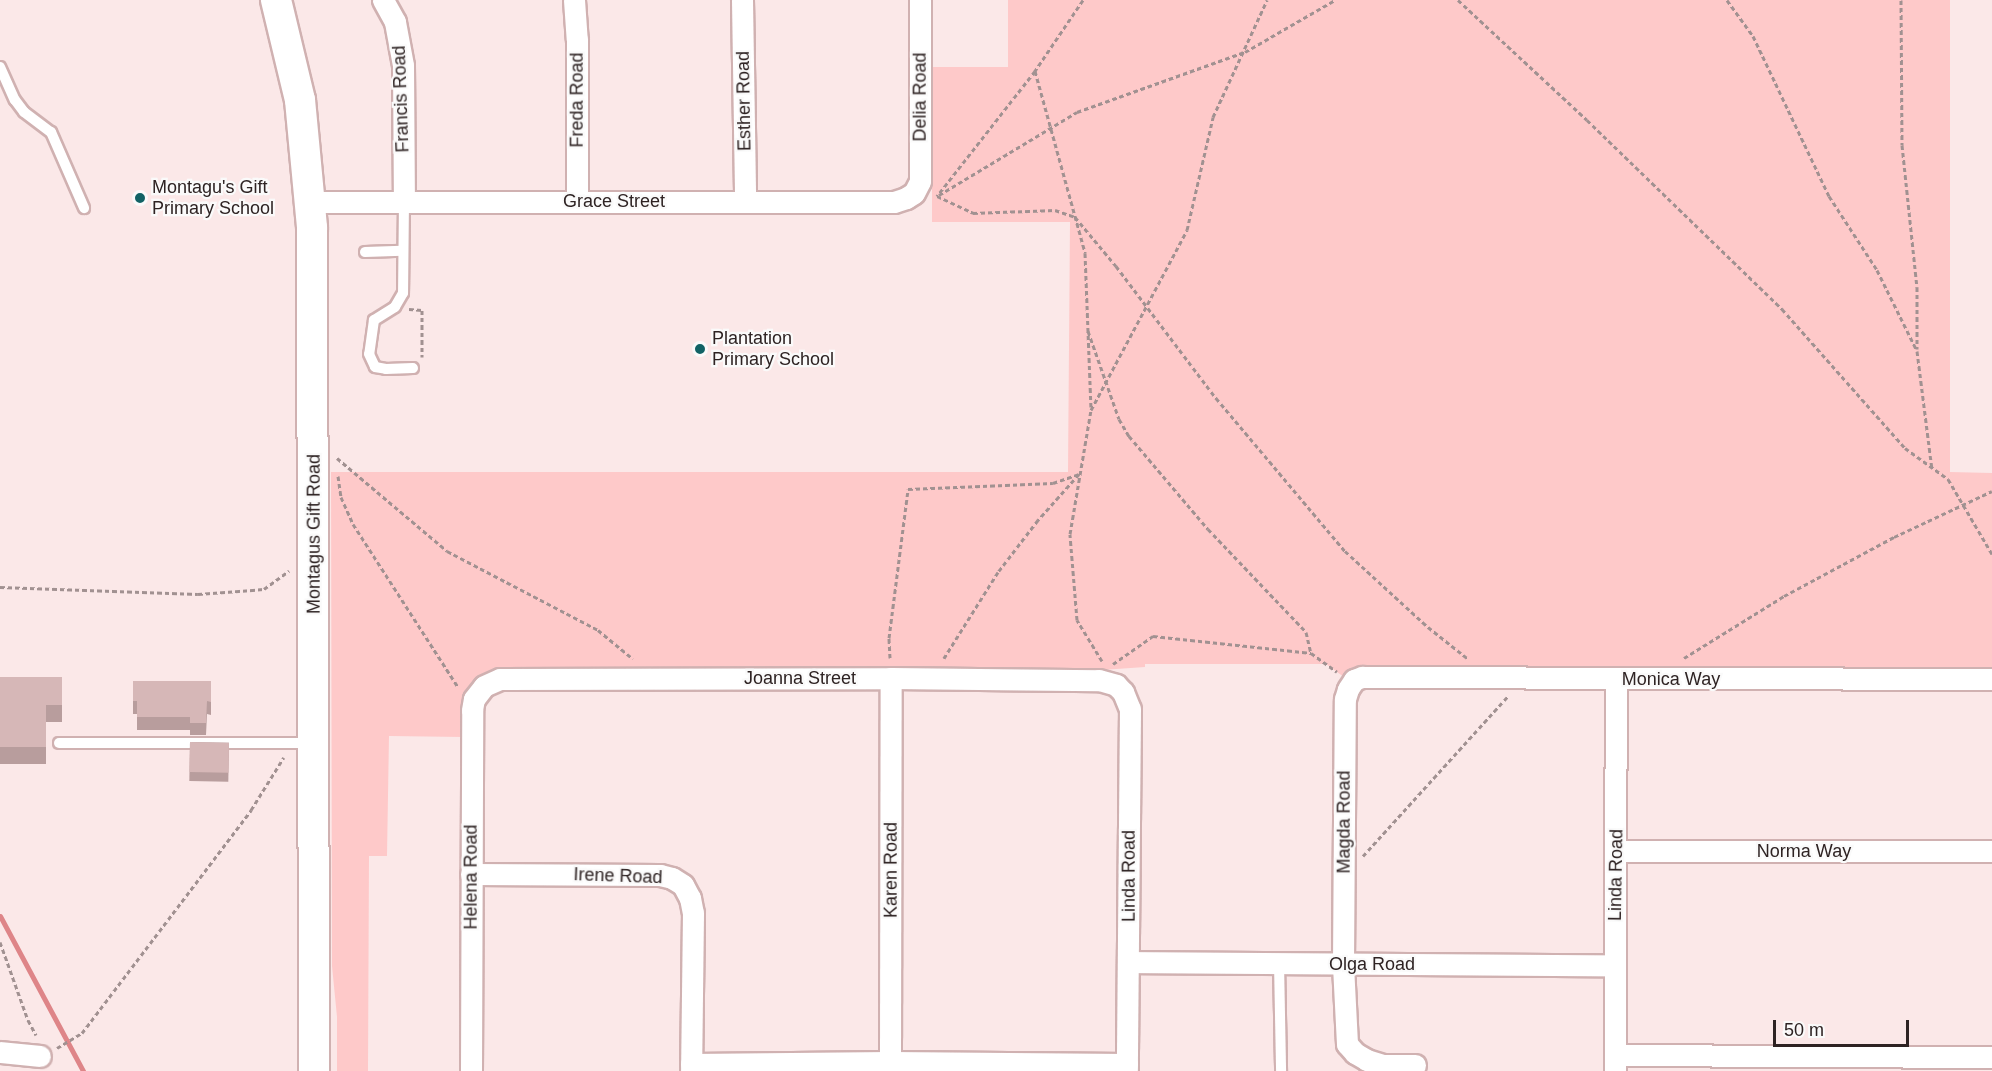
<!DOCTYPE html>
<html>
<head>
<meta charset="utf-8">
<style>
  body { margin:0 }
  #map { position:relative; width:1992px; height:1071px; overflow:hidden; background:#fbe8e8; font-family:Arial,sans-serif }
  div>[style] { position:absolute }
  .green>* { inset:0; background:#fec9c9 }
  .stream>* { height:5px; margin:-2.5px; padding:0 2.5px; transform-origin:2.5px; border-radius:2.5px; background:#de8588 }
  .path>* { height:3px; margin-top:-1.5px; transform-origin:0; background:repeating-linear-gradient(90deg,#a19191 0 4.5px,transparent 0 7.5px) }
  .roads { filter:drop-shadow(2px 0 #d0b1b1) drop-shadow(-2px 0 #d0b1b1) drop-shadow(0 2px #d0b1b1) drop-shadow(0 -2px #d0b1b1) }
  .lane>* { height:10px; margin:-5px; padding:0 5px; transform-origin:5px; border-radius:5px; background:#fff }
  .street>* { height:21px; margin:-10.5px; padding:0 10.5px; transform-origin:10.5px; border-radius:10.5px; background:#fff }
  .secondary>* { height:30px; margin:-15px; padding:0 15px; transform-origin:15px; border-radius:15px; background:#fff }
  .wall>* { inset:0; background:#b89d9d; transform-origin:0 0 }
  .building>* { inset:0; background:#d6b7b7; transform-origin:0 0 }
  .dots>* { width:16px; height:16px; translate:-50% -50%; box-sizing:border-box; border:3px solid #fafafa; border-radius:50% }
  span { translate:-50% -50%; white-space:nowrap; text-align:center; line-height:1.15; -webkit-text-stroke:4.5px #fafafa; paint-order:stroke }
  .street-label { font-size:18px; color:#2e2323 }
  .poi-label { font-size:18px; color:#2e2323 }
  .left { translate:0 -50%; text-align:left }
  .scale { position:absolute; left:1773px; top:1020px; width:136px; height:27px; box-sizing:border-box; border:3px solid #2e2323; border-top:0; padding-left:8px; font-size:18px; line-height:21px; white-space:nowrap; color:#2e2323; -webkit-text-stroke:4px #fafafa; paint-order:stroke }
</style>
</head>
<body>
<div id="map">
  <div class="green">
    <i style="clip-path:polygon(1008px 0,1950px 0,1950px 472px,1992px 473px,1992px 673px,1348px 680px,1326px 664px,1145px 664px,1145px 667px,1102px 670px,501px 670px,463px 737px,389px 736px,387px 856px,369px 856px,368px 1071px,337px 1071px,337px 1017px,332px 966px,331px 472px,1068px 472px,1070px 222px,932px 222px,932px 67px,1008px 67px)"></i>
  </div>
  <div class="stream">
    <i style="left:0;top:916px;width:176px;rotate:61.8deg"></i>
  </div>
  <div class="path">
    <i style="left:1083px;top:0;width:86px;rotate:124.1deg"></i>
    <i style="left:1035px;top:71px;width:159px;rotate:128.1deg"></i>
    <i style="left:937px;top:196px;width:40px;rotate:25deg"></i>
    <i style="left:973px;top:213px;width:82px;rotate:-2.1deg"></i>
    <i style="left:1055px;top:210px;width:21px;rotate:19deg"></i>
    <i style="left:1075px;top:217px;width:64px;rotate:50.1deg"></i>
    <i style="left:1116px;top:266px;width:166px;rotate:52.9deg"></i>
    <i style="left:1216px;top:398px;width:200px;rotate:49.9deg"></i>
    <i style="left:1345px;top:551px;width:113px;rotate:42.5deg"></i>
    <i style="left:1428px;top:627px;width:50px;rotate:38.5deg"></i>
    <i style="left:1458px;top:0;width:176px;rotate:42.9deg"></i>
    <i style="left:1587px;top:120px;width:272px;rotate:44.1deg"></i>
    <i style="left:1782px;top:309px;width:186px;rotate:48.5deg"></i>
    <i style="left:1905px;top:448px;width:53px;rotate:35.8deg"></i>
    <i style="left:1948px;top:479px;width:87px;rotate:59.6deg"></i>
    <i style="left:1727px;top:0;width:44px;rotate:54.2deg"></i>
    <i style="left:1753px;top:36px;width:177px;rotate:64.6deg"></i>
    <i style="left:1829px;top:196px;width:88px;rotate:57deg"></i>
    <i style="left:1877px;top:270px;width:90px;rotate:63.7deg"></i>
    <i style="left:1917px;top:351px;width:119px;rotate:82.8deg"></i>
    <i style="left:1901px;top:0;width:145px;rotate:89.6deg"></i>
    <i style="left:1902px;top:145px;width:143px;rotate:84deg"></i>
    <i style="left:1917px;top:287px;width:62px;rotate:90deg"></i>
    <i style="left:1035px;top:71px;width:189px;rotate:74.6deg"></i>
    <i style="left:1085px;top:253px;width:154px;rotate:87.8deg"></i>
    <i style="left:939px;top:195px;width:161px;rotate:-31deg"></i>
    <i style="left:1077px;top:112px;width:178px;rotate:-19.7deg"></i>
    <i style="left:1245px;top:52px;width:104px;rotate:-30deg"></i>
    <i style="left:409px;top:309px;width:13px;rotate:4deg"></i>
    <i style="left:422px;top:310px;width:47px;rotate:90deg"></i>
    <i style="left:1088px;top:331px;width:93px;rotate:70.6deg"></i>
    <i style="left:1119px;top:419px;width:20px;rotate:60deg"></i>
    <i style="left:1129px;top:436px;width:122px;rotate:49.7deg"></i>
    <i style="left:1208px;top:529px;width:142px;rotate:46.4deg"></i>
    <i style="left:1306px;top:632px;width:22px;rotate:77deg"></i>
    <i style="left:337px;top:458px;width:144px;rotate:40.2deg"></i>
    <i style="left:447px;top:551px;width:170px;rotate:27.6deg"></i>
    <i style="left:598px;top:630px;width:45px;rotate:39.6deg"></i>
    <i style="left:338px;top:476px;width:21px;rotate:82deg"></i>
    <i style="left:341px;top:497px;width:30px;rotate:66deg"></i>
    <i style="left:353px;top:524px;width:194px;rotate:57.2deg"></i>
    <i style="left:0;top:587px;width:198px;rotate:2deg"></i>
    <i style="left:198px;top:594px;width:66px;rotate:-4.3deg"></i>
    <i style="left:264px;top:589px;width:31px;rotate:-36deg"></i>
    <i style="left:890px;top:658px;width:20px;rotate:-93deg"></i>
    <i style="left:889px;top:638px;width:150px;rotate:-82.7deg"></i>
    <i style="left:908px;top:489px;width:145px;rotate:-2.4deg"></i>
    <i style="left:1053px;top:483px;width:28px;rotate:-19deg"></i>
    <i style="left:1079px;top:474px;width:62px;rotate:131.7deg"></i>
    <i style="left:1038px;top:520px;width:66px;rotate:127.6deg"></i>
    <i style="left:998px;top:572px;width:102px;rotate:122.1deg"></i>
    <i style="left:1684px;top:658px;width:118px;rotate:-31.8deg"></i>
    <i style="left:1784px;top:596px;width:125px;rotate:-28.2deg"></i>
    <i style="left:1894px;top:537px;width:108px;rotate:-25.1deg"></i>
    <i style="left:1102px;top:661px;width:48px;rotate:-121.4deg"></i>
    <i style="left:1077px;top:620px;width:86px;rotate:-94.7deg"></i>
    <i style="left:1070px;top:534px;width:126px;rotate:-80.4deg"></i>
    <i style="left:1091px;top:410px;width:204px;rotate:-61.9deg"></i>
    <i style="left:1187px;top:230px;width:116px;rotate:-77deg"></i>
    <i style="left:1213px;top:117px;width:129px;rotate:-65.2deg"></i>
    <i style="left:1113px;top:664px;width:49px;rotate:-35deg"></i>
    <i style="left:1153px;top:636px;width:159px;rotate:6.1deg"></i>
    <i style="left:1311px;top:653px;width:32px;rotate:36deg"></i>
    <i style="left:1363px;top:856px;width:216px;rotate:-47.8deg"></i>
    <i style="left:0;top:942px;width:83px;rotate:70.3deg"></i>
    <i style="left:28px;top:1020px;width:17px;rotate:62deg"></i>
    <i style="left:57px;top:1048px;width:29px;rotate:-31deg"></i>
    <i style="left:82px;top:1033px;width:280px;rotate:-52.8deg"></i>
    <i style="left:251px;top:810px;width:62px;rotate:-58.1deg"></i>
  </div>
  <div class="roads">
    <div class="lane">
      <i style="left:0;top:67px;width:36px;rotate:66deg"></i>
      <i style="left:15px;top:100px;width:15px;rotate:53deg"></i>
      <i style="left:24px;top:112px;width:34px;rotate:37deg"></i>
      <i style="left:51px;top:132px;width:83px;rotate:66.5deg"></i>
      <i style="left:404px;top:201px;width:92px;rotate:90.6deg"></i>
      <i style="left:403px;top:293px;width:16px;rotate:120deg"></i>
      <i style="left:395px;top:307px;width:25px;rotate:148deg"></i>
      <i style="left:374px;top:320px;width:34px;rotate:98deg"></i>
      <i style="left:369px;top:354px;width:14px;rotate:65deg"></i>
      <i style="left:375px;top:367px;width:11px;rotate:10deg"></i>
      <i style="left:386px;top:369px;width:27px;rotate:-2deg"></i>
      <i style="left:365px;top:252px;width:37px;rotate:-2deg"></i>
      <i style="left:59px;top:743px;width:251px"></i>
      <i style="left:1279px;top:963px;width:108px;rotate:88.9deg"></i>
    </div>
    <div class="street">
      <i style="left:383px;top:0;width:25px;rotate:61deg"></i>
      <i style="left:395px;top:22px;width:44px;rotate:79.5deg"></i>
      <i style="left:403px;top:65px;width:136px;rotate:89.6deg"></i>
      <i style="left:574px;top:0;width:39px;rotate:86deg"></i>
      <i style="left:577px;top:39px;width:161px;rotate:90deg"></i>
      <i style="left:742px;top:0;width:201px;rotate:89.1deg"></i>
      <i style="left:311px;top:202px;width:583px"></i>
      <i style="left:894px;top:202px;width:13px;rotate:-18deg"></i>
      <i style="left:906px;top:198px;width:9px;rotate:-32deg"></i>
      <i style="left:914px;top:193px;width:13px;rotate:-63deg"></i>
      <i style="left:920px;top:181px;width:181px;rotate:-90deg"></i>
      <i style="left:1616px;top:851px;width:376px"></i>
      <i style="left:471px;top:874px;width:189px;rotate:0.3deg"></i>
      <i style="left:660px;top:875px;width:12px;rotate:14deg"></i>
      <i style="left:672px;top:878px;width:13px;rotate:32deg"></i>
      <i style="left:683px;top:885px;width:15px;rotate:62deg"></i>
      <i style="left:690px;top:898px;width:15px;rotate:79deg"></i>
      <i style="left:693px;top:913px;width:158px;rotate:90.7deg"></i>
      <i style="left:1129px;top:962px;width:486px;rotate:0.4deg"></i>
      <i style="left:0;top:1052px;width:40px;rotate:5.7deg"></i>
      <i style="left:1615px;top:1055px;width:377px;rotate:0.3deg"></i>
      <i style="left:890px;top:1062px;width:384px;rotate:-89.9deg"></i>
      <i style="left:691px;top:1064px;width:199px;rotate:-0.6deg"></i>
      <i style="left:890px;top:1062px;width:237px;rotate:0.5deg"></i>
      <i style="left:1415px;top:1065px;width:32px;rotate:180deg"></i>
      <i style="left:1383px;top:1065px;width:17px;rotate:-163deg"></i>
      <i style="left:1367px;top:1060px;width:14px;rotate:-150deg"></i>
      <i style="left:1355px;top:1053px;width:12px;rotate:-132deg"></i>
      <i style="left:1347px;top:1044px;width:80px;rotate:-92.9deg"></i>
      <i style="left:1343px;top:964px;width:265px;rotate:-89.6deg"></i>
      <i style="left:1345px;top:699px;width:10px;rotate:-73deg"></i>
      <i style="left:1348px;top:689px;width:11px;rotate:-56deg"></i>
      <i style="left:1354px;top:680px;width:9px;rotate:-21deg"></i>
      <i style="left:1362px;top:677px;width:630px;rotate:0.18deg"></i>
      <i style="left:471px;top:1071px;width:361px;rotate:-89.8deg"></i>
      <i style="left:472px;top:710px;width:11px;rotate:-80deg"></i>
      <i style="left:474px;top:699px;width:16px;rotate:-52deg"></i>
      <i style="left:484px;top:686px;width:17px;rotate:-24deg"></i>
      <i style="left:500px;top:679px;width:391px;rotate:-0.1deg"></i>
      <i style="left:891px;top:678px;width:208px;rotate:0.6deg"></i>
      <i style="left:1099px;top:680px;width:18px;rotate:16deg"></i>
      <i style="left:1116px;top:685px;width:10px;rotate:45deg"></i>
      <i style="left:1123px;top:692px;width:18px;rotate:68deg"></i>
      <i style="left:1130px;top:709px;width:362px;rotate:90.5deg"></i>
      <i style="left:1615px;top:1071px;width:392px;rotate:-89.9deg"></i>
    </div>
    <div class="secondary">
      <i style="left:276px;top:0;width:103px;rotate:76.5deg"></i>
      <i style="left:300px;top:100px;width:129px;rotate:84.6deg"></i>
      <i style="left:312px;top:228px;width:843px;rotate:89.86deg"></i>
    </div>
  </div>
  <div class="wall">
    <i style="clip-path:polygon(0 677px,62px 677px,62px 722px,46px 722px,46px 764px,0 764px)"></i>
    <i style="clip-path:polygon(133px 681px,211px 681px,211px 715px,207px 714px,206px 735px,190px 735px,190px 730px,137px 730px,137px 714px,133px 714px)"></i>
    <i style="left:190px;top:742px;width:39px;height:39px;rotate:1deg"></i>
  </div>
  <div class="building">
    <i style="clip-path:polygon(0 677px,62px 677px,62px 705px,46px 705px,46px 747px,0 747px)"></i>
    <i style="clip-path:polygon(133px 681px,211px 681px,211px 702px,207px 701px,206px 723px,190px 723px,190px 717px,137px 717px,137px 701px,133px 701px)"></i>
    <i style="left:190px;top:742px;width:39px;height:30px;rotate:1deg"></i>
  </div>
  <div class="dots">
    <i style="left:140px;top:198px;background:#116265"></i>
    <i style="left:700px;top:349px;background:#116265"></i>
  </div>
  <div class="street-label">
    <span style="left:920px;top:97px;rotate:-90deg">Delia Road</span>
    <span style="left:401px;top:99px;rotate:-92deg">Francis Road</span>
    <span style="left:577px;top:100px;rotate:-90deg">Freda Road</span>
    <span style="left:744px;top:101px;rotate:-91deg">Esther Road</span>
    <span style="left:614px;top:201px">Grace Street</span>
    <span style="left:314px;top:534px;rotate:-90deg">Montagus Gift Road</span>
    <span style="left:800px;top:678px">Joanna Street</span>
    <span style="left:1671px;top:679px">Monica Way</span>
    <span style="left:1344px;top:822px;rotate:-90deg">Magda Road</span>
    <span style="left:1804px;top:851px">Norma Way</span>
    <span style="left:891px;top:870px;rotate:-90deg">Karen Road</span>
    <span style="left:1616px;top:875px;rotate:-89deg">Linda Road</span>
    <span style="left:618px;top:876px;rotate:2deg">Irene Road</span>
    <span style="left:1129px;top:876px;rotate:-90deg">Linda Road</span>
    <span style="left:471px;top:877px;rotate:-90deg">Helena Road</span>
    <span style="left:1372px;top:964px">Olga Road</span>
  </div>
  <div class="poi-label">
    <span class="left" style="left:152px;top:198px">Montagu's Gift<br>Primary School</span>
    <span class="left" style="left:712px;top:349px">Plantation<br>Primary School</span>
  </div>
  <div class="scale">50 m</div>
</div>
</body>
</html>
